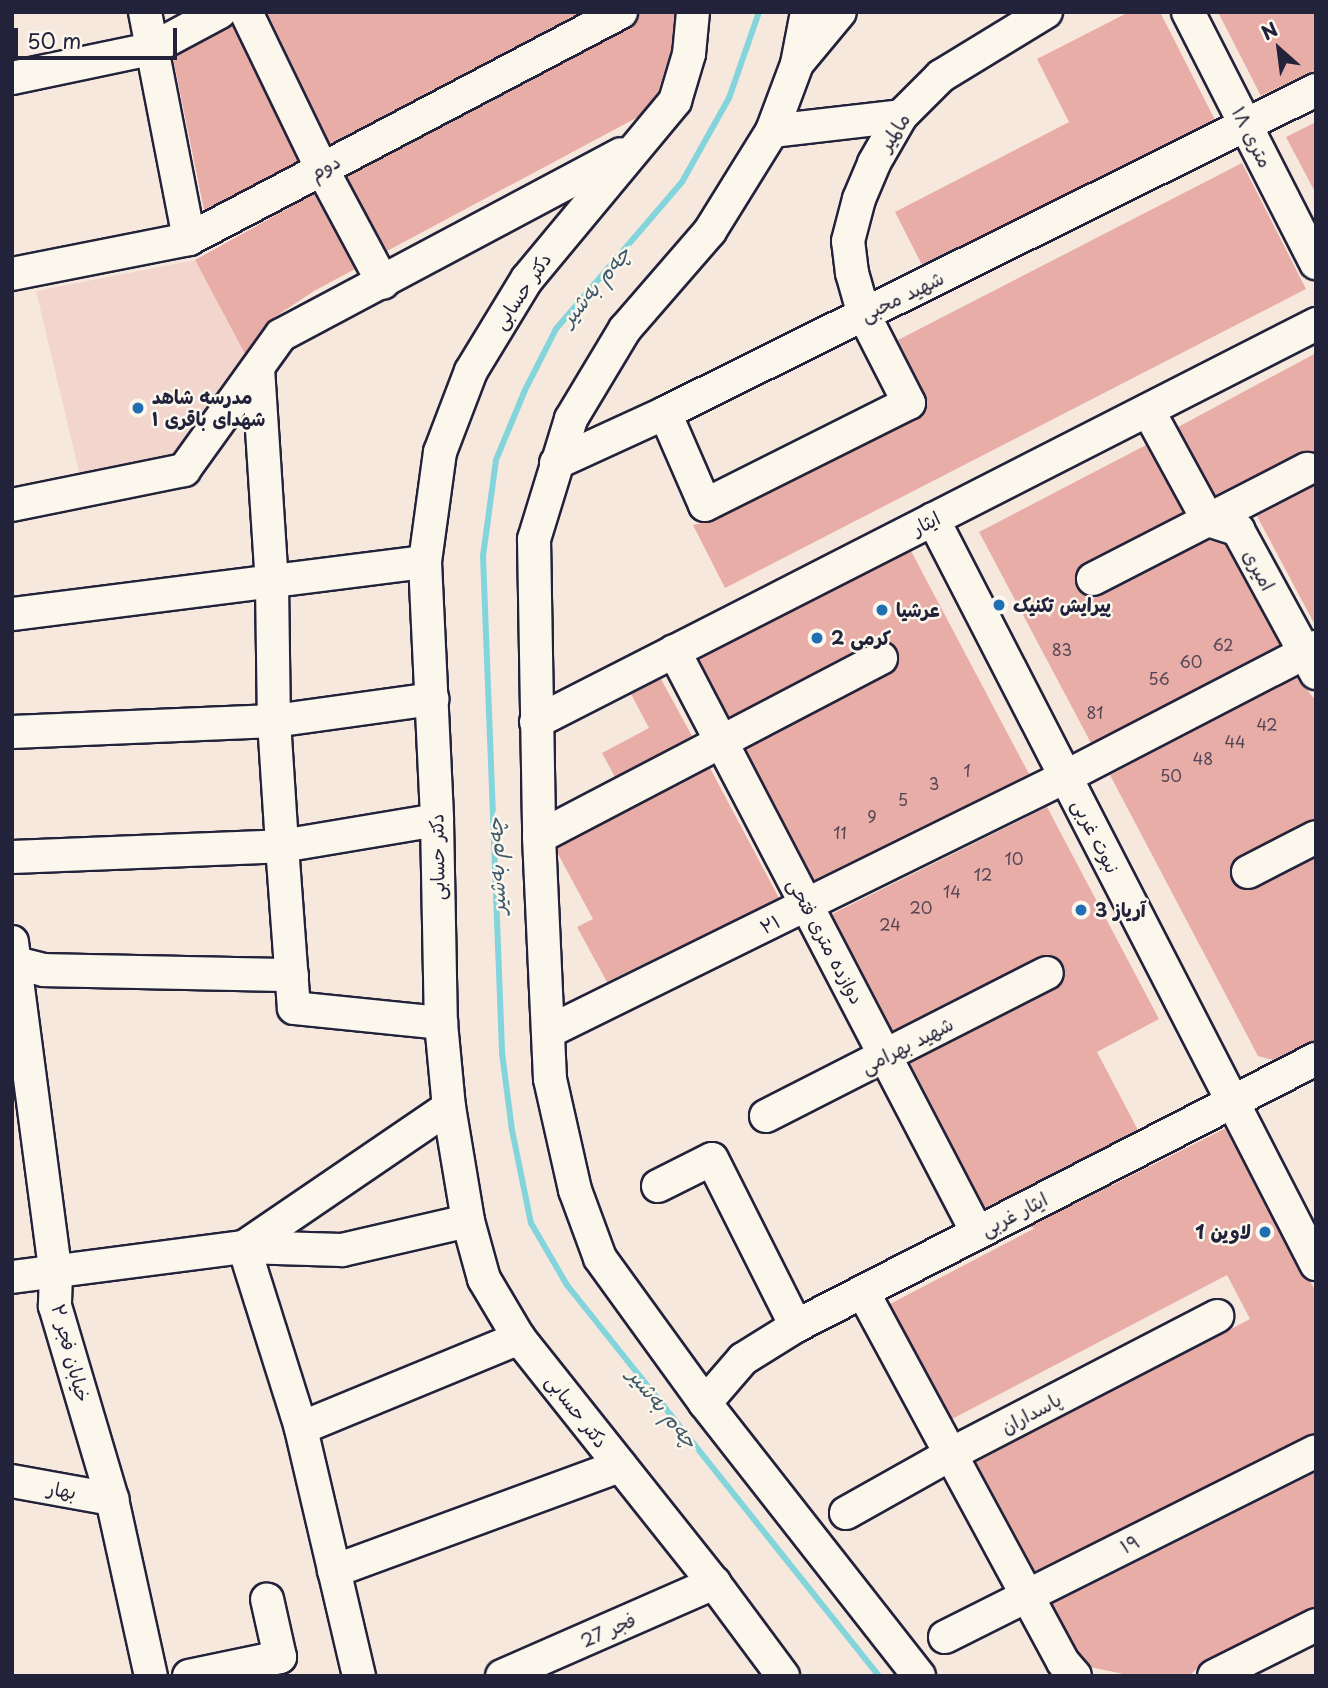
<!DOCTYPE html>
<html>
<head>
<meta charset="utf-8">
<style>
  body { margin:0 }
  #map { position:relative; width:1328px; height:1688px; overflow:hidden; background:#f7e8de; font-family:"Playpen Sans","Playpen Sans Arabic",sans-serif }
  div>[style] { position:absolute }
  .built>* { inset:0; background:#f2d6ce }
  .stream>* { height:6px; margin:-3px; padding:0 3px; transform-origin:3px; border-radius:3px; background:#83d5db }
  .building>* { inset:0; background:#e8ada7 }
  .roads { filter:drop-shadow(2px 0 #22223b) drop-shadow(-2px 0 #22223b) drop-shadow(0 2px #22223b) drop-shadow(0 -2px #22223b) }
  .minor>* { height:32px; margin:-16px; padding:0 16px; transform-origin:16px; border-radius:16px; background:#fbf7ec }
  .dots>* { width:19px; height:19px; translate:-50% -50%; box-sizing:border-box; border:4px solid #fbf7ec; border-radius:50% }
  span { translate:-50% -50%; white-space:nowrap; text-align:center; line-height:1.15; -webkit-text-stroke:5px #fbf7ec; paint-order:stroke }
  .number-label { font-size:16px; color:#544556 }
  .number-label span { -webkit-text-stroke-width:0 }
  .street-label { font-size:19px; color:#22223b }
  .poi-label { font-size:19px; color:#22223b; font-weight:700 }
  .left { translate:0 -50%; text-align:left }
  .right { translate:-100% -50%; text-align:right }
  .water-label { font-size:21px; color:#3f586b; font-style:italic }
  .frame { position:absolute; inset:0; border:14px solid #22223b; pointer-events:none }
  .north { position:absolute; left:1244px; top:14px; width:70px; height:70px; -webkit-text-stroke:5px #fbf7ec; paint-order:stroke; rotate:332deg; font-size:19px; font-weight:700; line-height:28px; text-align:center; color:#22223b }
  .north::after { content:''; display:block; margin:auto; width:24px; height:32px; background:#22223b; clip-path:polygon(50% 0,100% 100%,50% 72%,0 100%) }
  .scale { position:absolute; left:14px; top:28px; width:163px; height:32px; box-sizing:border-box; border:4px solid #22223b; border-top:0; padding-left:9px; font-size:21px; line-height:24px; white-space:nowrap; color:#22223b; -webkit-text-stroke:5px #fbf7ec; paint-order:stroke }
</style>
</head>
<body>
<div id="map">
  <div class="built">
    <i style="clip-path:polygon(195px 260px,247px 358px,175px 458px,80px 476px,36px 291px)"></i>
  </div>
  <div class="stream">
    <i style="left:759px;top:12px;width:91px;rotate:109.2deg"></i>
    <i style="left:729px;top:98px;width:96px;rotate:119.2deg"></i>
    <i style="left:682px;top:182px;width:194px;rotate:130.6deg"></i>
    <i style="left:556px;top:329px;width:68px;rotate:116.9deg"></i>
    <i style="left:525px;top:390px;width:76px;rotate:112.5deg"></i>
    <i style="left:496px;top:460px;width:97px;rotate:97.7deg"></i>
    <i style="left:483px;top:556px;width:497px;rotate:87.8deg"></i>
    <i style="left:502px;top:1053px;width:78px;rotate:82.6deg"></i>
    <i style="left:512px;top:1130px;width:95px;rotate:78.5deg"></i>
    <i style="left:531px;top:1223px;width:72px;rotate:59.9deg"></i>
    <i style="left:567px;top:1285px;width:500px;rotate:51.41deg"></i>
  </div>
  <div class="building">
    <i style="clip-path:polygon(267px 12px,581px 12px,330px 144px)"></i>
    <i style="clip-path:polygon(639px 12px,675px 12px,671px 50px,658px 92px,638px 117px,387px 251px,347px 177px,630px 28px,637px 21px)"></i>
    <i style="clip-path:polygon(1129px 12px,1160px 12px,1215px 120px,922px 265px,895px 212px,1069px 122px,1037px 59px)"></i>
    <i style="clip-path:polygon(1218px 12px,1316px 12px,1316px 69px,1261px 96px)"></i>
    <i style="clip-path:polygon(232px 25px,298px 161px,204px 210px,173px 58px)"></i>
    <i style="clip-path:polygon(1316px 122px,1316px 194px,1286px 137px)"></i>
    <i style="clip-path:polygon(1242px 163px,1306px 289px,725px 588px,693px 525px,713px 521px,924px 414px,927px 405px,925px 395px,898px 340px)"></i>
    <i style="clip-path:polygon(314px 194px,355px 269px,314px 291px,272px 319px,245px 354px,195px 260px)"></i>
    <i style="clip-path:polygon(1316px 353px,1316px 453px,1299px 453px,1215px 495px,1178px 427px)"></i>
    <i style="clip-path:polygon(1146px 445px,1183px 512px,1084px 563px,1075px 577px,1077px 588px,1091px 597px,1101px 595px,1209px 540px,1225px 545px,1280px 645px,1091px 743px,979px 532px)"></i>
    <i style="clip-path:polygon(1316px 485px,1316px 627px,1257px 516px)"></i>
    <i style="clip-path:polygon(911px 551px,1029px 774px,814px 880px,746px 749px,890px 674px,897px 667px,898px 650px,890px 642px,872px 642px,729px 717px,699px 659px)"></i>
    <i style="clip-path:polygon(1297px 677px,1316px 701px,1316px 819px,1240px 856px,1230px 870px,1231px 880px,1238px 887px,1248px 890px,1316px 858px,1316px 1039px,1273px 1060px,1258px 1056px,1110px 775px)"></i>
    <i style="clip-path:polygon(661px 679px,692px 736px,615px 777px,602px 753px,649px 728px,631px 694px)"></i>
    <i style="clip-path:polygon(710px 768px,779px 898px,607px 982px,577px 927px,593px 919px,558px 854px,558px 848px)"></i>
    <i style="clip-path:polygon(1047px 807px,1159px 1019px,1097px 1052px,1138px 1130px,985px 1208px,910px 1063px,1055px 989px,1065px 975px,1063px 964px,1049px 955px,1039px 957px,893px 1031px,832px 914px)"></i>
    <i style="clip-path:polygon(1226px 1128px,1300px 1272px,1310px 1281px,1316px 1292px,1316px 1433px,1035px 1571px,976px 1462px,1250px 1319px,1227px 1275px,952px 1419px,890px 1304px,1035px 1228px,1029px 1227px)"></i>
    <i style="clip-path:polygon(1316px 1472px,1316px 1607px,1206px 1660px,1189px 1676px,1133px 1676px,1090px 1667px,1078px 1652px,1052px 1604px)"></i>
  </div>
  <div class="roads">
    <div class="minor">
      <i style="left:145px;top:12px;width:231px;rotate:79deg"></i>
      <i style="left:246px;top:12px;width:174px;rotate:64.2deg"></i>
      <i style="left:322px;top:169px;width:129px;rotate:61.8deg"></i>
      <i style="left:693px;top:12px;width:42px;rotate:95.4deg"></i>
      <i style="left:689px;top:54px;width:49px;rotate:106.6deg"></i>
      <i style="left:675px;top:101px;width:231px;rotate:129.7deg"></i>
      <i style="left:527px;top:279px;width:108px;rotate:121.3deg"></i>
      <i style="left:471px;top:371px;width:87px;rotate:110.9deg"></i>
      <i style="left:440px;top:452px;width:111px;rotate:97.8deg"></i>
      <i style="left:425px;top:562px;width:258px;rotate:87.3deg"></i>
      <i style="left:437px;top:820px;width:203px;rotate:88.9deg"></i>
      <i style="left:441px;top:1023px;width:84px;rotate:84.6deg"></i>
      <i style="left:449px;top:1107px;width:116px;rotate:80.5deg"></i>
      <i style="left:468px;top:1221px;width:60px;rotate:74.6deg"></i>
      <i style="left:484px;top:1279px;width:69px;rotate:59.3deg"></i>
      <i style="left:519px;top:1338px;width:313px;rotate:51.5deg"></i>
      <i style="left:714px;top:1583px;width:116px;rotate:53.4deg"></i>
      <i style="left:807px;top:12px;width:53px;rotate:100.9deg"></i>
      <i style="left:797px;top:64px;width:72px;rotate:110.5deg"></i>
      <i style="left:772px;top:131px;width:118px;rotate:121.8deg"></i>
      <i style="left:710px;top:231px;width:130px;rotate:130.9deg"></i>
      <i style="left:625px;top:329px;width:105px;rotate:121deg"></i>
      <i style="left:571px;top:419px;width:126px;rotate:107.1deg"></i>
      <i style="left:534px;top:539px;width:298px;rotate:89deg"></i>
      <i style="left:539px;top:837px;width:242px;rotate:87.4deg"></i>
      <i style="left:550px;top:1079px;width:114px;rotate:77.3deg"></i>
      <i style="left:575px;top:1190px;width:72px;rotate:69.8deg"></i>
      <i style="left:600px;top:1258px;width:179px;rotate:54.1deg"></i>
      <i style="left:705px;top:1403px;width:347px;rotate:51.9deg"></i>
      <i style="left:1188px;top:12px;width:282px;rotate:63deg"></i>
      <i style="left:800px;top:60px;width:62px;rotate:-50.2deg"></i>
      <i style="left:12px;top:78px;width:142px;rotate:-11.8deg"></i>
      <i style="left:151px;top:49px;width:78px;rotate:-28.2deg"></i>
      <i style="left:772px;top:131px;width:130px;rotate:-6.6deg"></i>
      <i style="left:12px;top:274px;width:180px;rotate:-11.2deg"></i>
      <i style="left:189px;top:239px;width:488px;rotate:-27.7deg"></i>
      <i style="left:258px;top:368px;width:215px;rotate:86.3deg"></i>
      <i style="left:272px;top:583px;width:138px;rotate:89.2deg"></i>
      <i style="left:274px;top:721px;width:125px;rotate:86.3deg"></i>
      <i style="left:282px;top:846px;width:162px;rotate:85.8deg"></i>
      <i style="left:294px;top:1008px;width:148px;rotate:5.8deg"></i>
      <i style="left:1148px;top:410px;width:125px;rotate:61.4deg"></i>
      <i style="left:1208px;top:520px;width:32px;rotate:18deg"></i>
      <i style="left:1238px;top:530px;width:163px;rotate:61.4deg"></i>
      <i style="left:665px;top:413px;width:100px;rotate:66.5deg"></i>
      <i style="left:705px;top:505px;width:228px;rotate:-26.6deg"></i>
      <i style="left:909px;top:403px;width:99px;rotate:-117.1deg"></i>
      <i style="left:864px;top:315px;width:44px;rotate:-105.9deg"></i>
      <i style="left:852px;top:273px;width:32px;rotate:-97deg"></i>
      <i style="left:848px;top:241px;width:43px;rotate:-75.3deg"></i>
      <i style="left:859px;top:199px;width:39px;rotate:-67deg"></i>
      <i style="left:874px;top:163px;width:54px;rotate:-60.1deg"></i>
      <i style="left:901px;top:116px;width:57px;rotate:-45deg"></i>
      <i style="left:941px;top:76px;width:123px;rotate:-31.4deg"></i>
      <i style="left:556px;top:463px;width:120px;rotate:-24.6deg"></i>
      <i style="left:665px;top:413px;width:727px;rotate:-26.39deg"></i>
      <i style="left:12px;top:505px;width:176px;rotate:-11.5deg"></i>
      <i style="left:184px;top:470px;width:166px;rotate:-54.3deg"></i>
      <i style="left:281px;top:335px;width:385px;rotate:-28deg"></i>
      <i style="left:933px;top:519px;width:838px;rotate:62.79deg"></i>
      <i style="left:1093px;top:579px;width:241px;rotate:-27.2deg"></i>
      <i style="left:12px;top:614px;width:416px;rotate:-7.2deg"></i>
      <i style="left:674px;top:651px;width:655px;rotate:62.46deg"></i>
      <i style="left:536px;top:722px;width:876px;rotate:-27.03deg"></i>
      <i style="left:12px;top:732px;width:262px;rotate:-2.4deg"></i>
      <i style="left:274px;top:721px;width:160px;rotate:-7.9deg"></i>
      <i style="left:539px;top:837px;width:386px;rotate:-27.6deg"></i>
      <i style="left:12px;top:857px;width:270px;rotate:-2.3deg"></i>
      <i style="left:282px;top:846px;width:157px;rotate:-9.5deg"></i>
      <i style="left:1248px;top:872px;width:76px;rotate:-27.2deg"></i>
      <i style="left:12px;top:942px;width:335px;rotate:82.5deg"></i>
      <i style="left:56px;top:1274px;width:32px;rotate:92deg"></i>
      <i style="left:55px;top:1306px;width:201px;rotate:73.5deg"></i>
      <i style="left:112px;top:1499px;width:181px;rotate:77.6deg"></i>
      <i style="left:12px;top:962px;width:33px;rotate:14deg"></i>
      <i style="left:44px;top:970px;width:248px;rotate:1.2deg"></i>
      <i style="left:548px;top:1032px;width:576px;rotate:-26.25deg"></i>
      <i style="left:1065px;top:777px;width:283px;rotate:-27.4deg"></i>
      <i style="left:766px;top:1116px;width:315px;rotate:-27deg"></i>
      <i style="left:658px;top:1186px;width:60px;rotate:-26.6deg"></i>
      <i style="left:712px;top:1159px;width:187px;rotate:63.3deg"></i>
      <i style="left:12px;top:1277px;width:234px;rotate:-7.4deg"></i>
      <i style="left:244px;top:1247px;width:98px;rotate:1.8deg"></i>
      <i style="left:342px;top:1250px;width:129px;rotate:-13deg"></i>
      <i style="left:863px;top:1292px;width:421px;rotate:61.6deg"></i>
      <i style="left:1063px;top:1662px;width:18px;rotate:49deg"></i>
      <i style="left:705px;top:1403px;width:58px;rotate:-49.2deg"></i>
      <i style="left:743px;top:1359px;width:62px;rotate:-31.9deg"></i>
      <i style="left:796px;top:1326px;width:585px;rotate:-27.18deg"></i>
      <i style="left:301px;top:1428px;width:236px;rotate:-22.4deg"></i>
      <i style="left:12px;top:1481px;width:102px;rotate:10.2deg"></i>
      <i style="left:846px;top:1513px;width:120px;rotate:-29.3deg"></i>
      <i style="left:951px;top:1454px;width:300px;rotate:-27.4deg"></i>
      <i style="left:334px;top:1571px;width:305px;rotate:-20.2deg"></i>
      <i style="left:945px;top:1637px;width:415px;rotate:-26.6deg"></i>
      <i style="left:189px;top:1676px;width:93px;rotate:-11.8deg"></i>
      <i style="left:280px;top:1657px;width:59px;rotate:-102.6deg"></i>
      <i style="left:359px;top:1676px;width:255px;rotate:-103.2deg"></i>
      <i style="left:301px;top:1428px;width:190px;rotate:-107.5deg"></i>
      <i style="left:244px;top:1247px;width:248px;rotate:-34.3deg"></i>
      <i style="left:502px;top:1676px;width:232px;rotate:-23.7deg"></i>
      <i style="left:1214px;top:1676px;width:114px;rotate:-26.6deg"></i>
    </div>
  </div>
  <div class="dots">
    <i style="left:138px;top:408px;background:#1f6fb2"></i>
    <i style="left:999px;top:605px;background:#1f6fb2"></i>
    <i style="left:882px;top:610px;background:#1f6fb2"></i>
    <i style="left:817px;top:638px;background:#1f6fb2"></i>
    <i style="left:1081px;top:910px;background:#1f6fb2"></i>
    <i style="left:1265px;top:1232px;background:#1f6fb2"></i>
  </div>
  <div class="number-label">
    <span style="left:1223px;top:644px">62</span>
    <span style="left:1062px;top:649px">83</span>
    <span style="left:1191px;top:661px">60</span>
    <span style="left:1159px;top:678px">56</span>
    <span style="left:1095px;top:712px">81</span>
    <span style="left:1267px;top:724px">42</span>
    <span style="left:1235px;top:741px">44</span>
    <span style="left:1203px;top:758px">48</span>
    <span style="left:967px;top:770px">1</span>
    <span style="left:1171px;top:775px">50</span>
    <span style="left:934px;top:783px">3</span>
    <span style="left:903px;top:799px">5</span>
    <span style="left:872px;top:816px">9</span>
    <span style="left:840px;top:832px">11</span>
    <span style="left:1014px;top:858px">10</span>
    <span style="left:983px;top:874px">12</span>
    <span style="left:952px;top:891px">14</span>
    <span style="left:921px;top:907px">20</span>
    <span style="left:890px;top:924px">24</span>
  </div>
  <div class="street-label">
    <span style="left:894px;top:132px;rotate:-57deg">مالمیر</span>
    <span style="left:1252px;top:137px;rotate:63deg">۱۸ متری</span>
    <span style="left:325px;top:167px;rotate:-28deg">دوم</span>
    <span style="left:522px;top:291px;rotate:-56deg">دکتر حسابی</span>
    <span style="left:902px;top:296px;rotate:-26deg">شهید محبی</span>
    <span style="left:926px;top:523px;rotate:-27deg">ایثار</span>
    <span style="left:1259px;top:570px;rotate:61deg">امیری</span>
    <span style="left:1096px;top:836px;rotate:63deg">نبوت غربی</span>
    <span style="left:437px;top:857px;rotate:-91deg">دکتر حسابی</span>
    <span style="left:770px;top:924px;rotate:-26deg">۲۱</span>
    <span style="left:826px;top:941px;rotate:62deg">دوازده متری فتحی</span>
    <span style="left:907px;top:1045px;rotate:-27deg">شهید بهرامی</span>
    <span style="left:1014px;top:1214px;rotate:-27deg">ایثار غربی</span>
    <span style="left:71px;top:1353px;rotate:75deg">خیابان فجر ۲</span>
    <span style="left:577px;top:1411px;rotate:52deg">دکتر حسابی</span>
    <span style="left:1031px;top:1413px;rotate:-28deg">پاسداران</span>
    <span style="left:62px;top:1490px;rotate:10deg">بهار</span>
    <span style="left:1130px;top:1544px;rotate:-27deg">۱۹</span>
    <span style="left:608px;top:1630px;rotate:-24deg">فجر 27</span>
  </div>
  <div class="poi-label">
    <span class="left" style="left:152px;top:408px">مدرسه شاهد<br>شهدای باقری ۱</span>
    <span class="left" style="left:1013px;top:605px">پیرایش تکنیک</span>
    <span class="left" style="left:896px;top:610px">عرشیا</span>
    <span class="left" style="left:831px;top:638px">کرمی 2</span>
    <span class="left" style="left:1095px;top:910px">آریاز 3</span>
    <span class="right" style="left:1251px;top:1232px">لاوین 1</span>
  </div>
  <div class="water-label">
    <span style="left:594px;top:285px;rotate:-50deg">چەم بەشیر</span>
    <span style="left:495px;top:866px;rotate:-92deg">چەم بەشیر</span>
    <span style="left:664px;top:1407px;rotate:51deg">چەم بەشیر</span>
  </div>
  <div class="frame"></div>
  <div class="north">N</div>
  <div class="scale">50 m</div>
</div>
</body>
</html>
